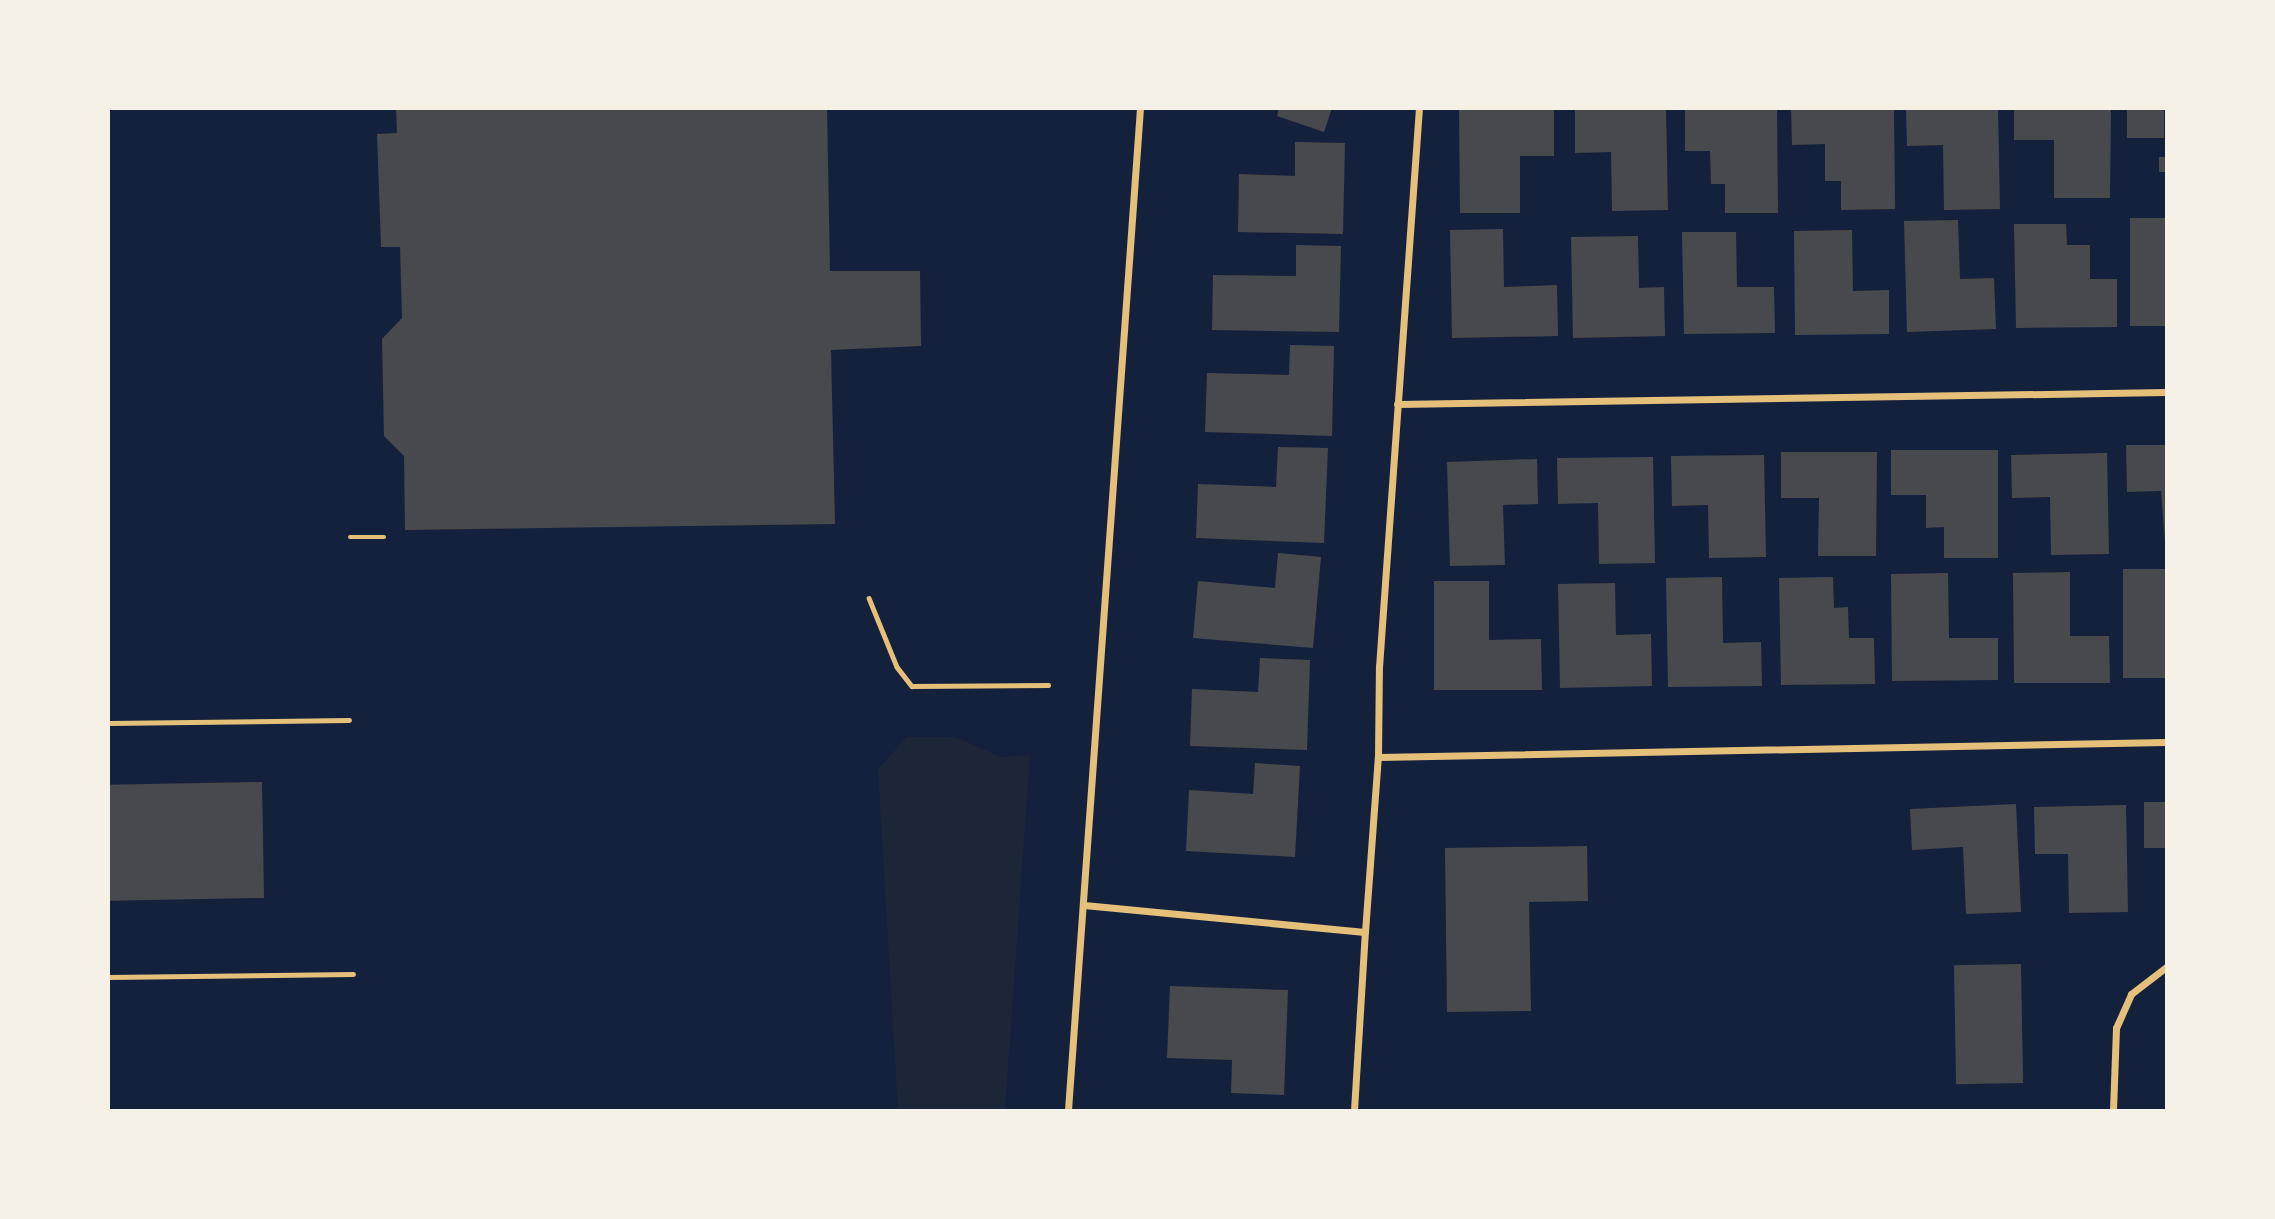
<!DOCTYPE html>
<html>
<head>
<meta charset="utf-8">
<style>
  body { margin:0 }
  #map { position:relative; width:2275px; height:1219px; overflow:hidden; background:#14213d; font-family:"Source Sans 3",sans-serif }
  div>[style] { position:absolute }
  .green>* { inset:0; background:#1d2539 }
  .building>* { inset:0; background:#48494c; transform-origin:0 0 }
  .path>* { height:4.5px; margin:-2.25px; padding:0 2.25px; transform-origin:2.25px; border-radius:2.25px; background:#e5c07b }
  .service>* { height:5px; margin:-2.5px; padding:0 2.5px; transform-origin:2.5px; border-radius:2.5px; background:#e5c07b }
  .minor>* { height:7px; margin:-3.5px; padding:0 3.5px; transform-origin:3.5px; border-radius:3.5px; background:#e5c07b }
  span { translate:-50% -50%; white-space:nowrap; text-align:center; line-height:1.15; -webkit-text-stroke:7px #f6f1e7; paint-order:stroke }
  .frame { position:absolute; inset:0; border:110px solid #f6f1e7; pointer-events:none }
</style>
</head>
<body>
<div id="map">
  <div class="green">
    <i style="clip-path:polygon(907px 737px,955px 737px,1001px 757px,1030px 755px,1005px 1110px,898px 1110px,878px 769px)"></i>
  </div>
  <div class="building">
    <i style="clip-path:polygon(396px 108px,827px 108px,830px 271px,920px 271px,921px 346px,831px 350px,835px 524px,405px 530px,404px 456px,384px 436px,382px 339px,402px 318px,400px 247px,381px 247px,377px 134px,397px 133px)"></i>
    <i style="clip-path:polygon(1279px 108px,1332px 108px,1324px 132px,1277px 116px)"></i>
    <i style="clip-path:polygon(1575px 108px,1666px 108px,1668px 210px,1612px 211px,1611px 152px,1575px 153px)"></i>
    <i style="clip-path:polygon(1685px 108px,1777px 108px,1778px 213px,1725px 213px,1725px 184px,1711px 184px,1710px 151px,1685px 151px)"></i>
    <i style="clip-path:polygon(1791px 108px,1894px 108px,1895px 209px,1841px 210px,1841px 181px,1825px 181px,1825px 144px,1792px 145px)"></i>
    <i style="clip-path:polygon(1906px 108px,1998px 108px,2000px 209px,1944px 210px,1943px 145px,1907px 146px)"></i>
    <i style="clip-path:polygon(2014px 108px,2111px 108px,2110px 198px,2054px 198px,2054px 140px,2014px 140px)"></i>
    <i style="left:2127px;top:108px;width:37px;height:30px"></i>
    <i style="clip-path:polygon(1459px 110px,1554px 110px,1554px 156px,1520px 156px,1520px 213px,1460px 213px)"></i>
    <i style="clip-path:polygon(1295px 142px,1345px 143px,1343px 234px,1238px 232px,1239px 174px,1295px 176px)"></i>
    <i style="left:2159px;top:157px;width:7px;height:15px"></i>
    <i style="left:2166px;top:218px;width:108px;height:36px;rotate:90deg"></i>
    <i style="clip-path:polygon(1958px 220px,1960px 279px,1994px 278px,1996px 329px,1907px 332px,1904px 221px)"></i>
    <i style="clip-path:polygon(2014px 224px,2066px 224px,2067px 245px,2090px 245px,2090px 279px,2117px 279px,2117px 327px,2016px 328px)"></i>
    <i style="clip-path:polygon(1503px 229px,1504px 287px,1557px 285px,1558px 336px,1452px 338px,1450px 230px)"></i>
    <i style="clip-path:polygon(1852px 230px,1853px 291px,1889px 290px,1889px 334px,1795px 335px,1794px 231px)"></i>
    <i style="clip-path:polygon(1682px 232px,1736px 232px,1737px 287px,1774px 287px,1775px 333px,1684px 334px)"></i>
    <i style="clip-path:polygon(1638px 236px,1639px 288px,1664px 287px,1665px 336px,1573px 338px,1571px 237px)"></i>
    <i style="clip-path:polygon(1296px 245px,1341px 246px,1339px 332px,1212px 330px,1213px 275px,1296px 276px)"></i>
    <i style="clip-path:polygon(1290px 345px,1334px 346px,1332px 436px,1205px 432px,1207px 373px,1289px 375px)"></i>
    <i style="clip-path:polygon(2126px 445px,2166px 445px,2166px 555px,2161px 491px,2127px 492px)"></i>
    <i style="clip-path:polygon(1278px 447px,1328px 448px,1324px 543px,1196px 538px,1198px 484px,1276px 487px)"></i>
    <i style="clip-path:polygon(1891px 450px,1998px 450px,1998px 558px,1944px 558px,1944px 527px,1926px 528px,1926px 495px,1891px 495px)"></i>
    <i style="clip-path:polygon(1781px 452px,1877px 452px,1876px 556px,1818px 556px,1819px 498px,1781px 498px)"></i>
    <i style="clip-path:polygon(2107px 453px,2109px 554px,2051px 555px,2050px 497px,2012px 498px,2011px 455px)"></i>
    <i style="clip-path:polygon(1764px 455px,1766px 557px,1709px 558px,1708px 505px,1672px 506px,1671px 456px)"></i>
    <i style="clip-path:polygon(1653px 457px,1655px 563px,1599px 564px,1598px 503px,1558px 504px,1557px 458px)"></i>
    <i style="clip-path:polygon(1537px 459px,1538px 504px,1503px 505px,1505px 565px,1450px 566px,1447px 462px)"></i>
    <i style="clip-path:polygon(1278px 553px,1321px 557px,1313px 648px,1193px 638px,1198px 581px,1275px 588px)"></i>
    <i style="left:2166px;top:569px;width:109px;height:43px;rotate:90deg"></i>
    <i style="clip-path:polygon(2070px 572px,2070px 636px,2109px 636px,2110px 683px,2014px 683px,2013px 573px)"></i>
    <i style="clip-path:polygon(1948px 573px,1949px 638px,1998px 638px,1998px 680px,1892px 681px,1891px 574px)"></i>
    <i style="clip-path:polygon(1722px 577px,1723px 643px,1761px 642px,1762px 686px,1668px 687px,1666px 578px)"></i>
    <i style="clip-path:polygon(1833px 577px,1834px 608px,1848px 607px,1849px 638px,1874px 638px,1875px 684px,1781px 685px,1779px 578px)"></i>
    <i style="clip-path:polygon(1434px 581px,1489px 581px,1489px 640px,1541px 639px,1542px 690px,1434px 690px)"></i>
    <i style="clip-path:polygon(1615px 583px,1616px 635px,1651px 634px,1652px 686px,1560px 688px,1558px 584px)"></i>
    <i style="clip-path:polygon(1260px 658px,1310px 660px,1307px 750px,1190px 746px,1192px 689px,1258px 692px)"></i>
    <i style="clip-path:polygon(1255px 763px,1300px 766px,1295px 857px,1186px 851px,1189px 790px,1253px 794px)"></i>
    <i style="left:262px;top:782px;width:116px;height:154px;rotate:89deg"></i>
    <i style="left:2144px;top:802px;width:22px;height:46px"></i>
    <i style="clip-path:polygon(2016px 804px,2021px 912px,1966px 914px,1963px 847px,1912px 850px,1910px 809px)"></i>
    <i style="clip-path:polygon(2126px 805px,2128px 912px,2069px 913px,2068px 854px,2035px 854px,2034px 807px)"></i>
    <i style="clip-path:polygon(1587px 846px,1588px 901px,1529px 902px,1531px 1011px,1447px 1012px,1445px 848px)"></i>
    <i style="left:2021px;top:964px;width:119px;height:67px;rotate:89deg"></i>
    <i style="clip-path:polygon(1170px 986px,1288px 990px,1284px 1095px,1231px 1093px,1232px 1060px,1167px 1058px)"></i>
  </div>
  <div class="path">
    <i style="left:350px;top:537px;width:34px"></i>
    <i style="left:869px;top:598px;width:74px;rotate:67.9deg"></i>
    <i style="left:897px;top:667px;width:24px;rotate:52deg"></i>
    <i style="left:912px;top:686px;width:136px;rotate:-0.4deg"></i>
  </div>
  <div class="service">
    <i style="left:108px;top:723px;width:241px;rotate:-0.7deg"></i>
    <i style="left:108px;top:977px;width:245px;rotate:-0.7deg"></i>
  </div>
  <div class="minor">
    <i style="left:1397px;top:404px;width:769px;rotate:-0.89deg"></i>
    <i style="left:1378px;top:757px;width:90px;rotate:-89.4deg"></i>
    <i style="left:1379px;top:667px;width:560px;rotate:-85.91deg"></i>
    <i style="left:1084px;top:905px;width:282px;rotate:5.5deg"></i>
    <i style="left:1365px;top:932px;width:175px;rotate:-85.8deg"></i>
    <i style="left:1378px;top:757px;width:788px;rotate:-1.09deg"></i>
    <i style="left:1068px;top:1110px;width:1005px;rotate:-85.89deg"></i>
    <i style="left:1354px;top:1110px;width:178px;rotate:-86.5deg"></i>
    <i style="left:2113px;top:1110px;width:82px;rotate:-87.9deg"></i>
    <i style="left:2116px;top:1028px;width:37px;rotate:-66deg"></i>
    <i style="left:2131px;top:994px;width:44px;rotate:-37.6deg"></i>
  </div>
  <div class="frame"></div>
</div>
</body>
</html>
